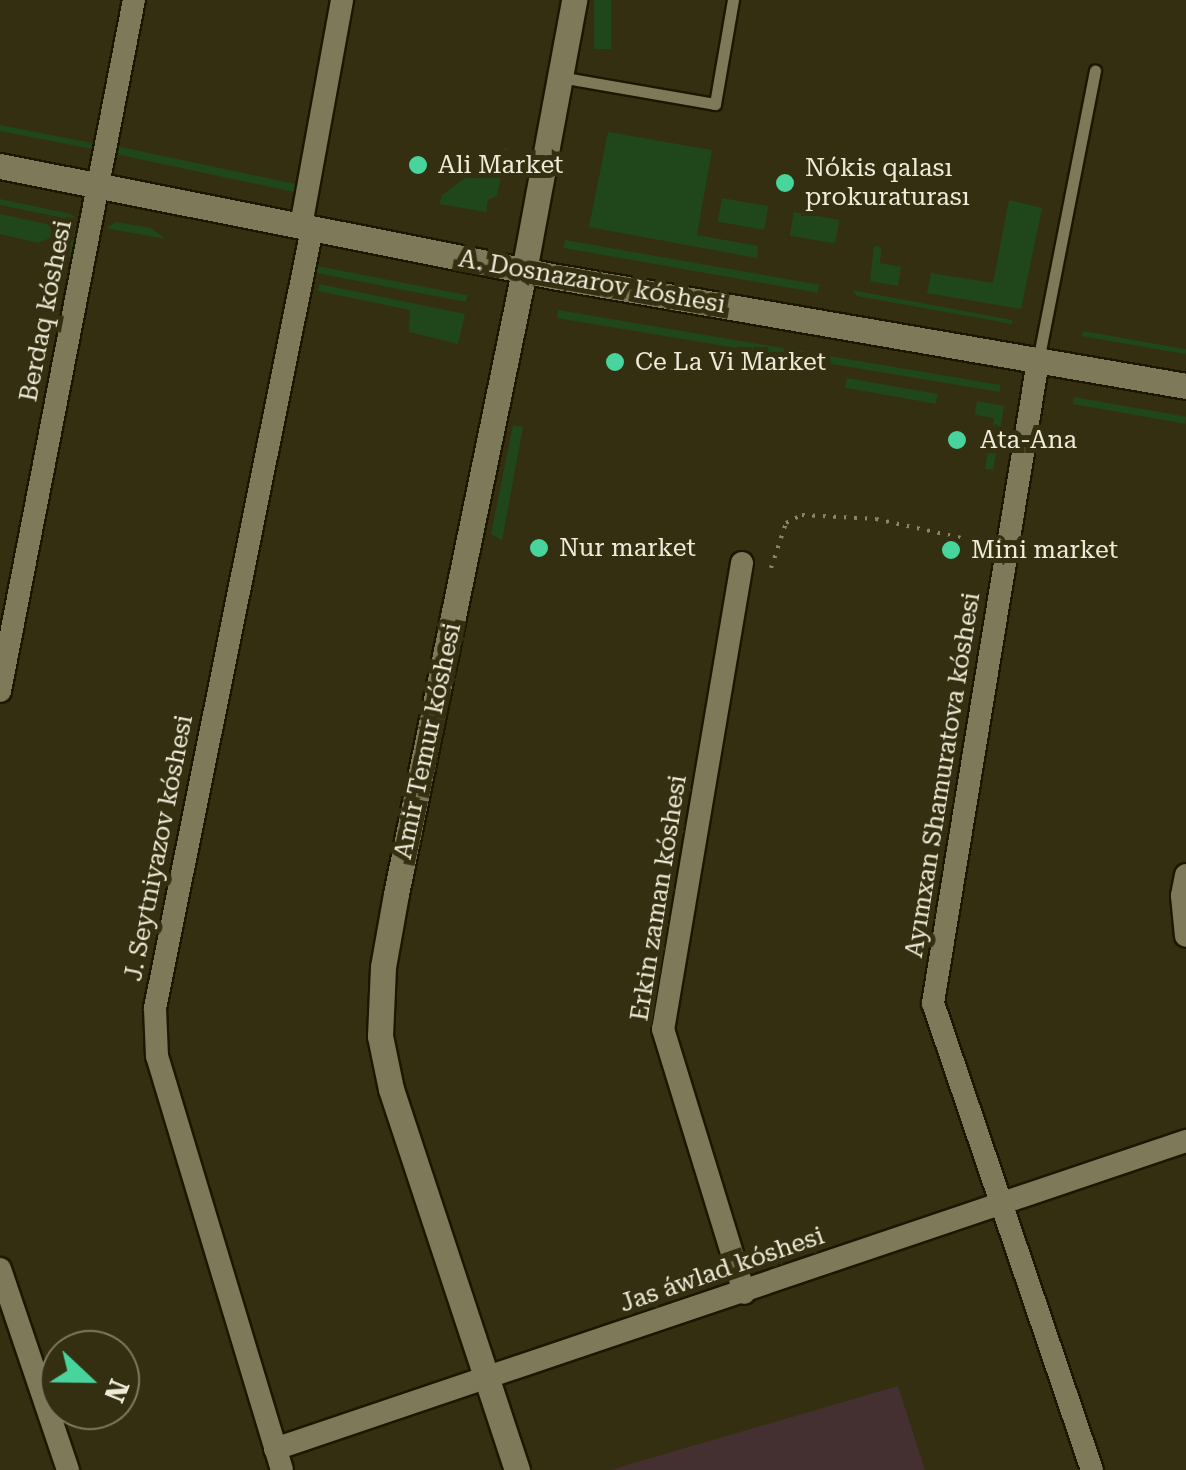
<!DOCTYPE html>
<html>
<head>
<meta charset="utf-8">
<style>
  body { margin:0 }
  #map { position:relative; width:1186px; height:1470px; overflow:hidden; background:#342f11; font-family:"Roboto Serif",serif }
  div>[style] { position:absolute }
  .education>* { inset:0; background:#443031 }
  .green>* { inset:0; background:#20471b; transform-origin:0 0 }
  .path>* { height:4px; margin-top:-2px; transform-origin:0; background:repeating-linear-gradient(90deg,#8a866d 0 2.5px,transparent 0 10.5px) }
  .roads { filter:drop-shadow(2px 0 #1c1700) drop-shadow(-2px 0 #1c1700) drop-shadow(0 2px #1c1700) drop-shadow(0 -2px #1c1700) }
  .lane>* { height:11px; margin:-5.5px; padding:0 5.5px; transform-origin:5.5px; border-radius:5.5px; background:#7e7959 }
  .street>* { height:22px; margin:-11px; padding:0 11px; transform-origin:11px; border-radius:11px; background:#7e7959 }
  .secondary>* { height:25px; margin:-12.5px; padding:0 12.5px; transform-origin:12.5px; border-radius:12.5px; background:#7e7959 }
  .dots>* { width:28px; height:28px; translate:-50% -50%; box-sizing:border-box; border:5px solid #342f11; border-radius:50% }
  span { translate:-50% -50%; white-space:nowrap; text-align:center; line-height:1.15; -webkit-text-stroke:10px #342f11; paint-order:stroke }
  .poi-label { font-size:25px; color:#eeebd9 }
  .left { translate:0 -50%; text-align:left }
  .street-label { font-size:25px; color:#eeebd9 }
  .north { position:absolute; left:40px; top:1330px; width:100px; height:100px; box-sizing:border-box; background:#342f11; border:2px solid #7e7a61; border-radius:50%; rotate:112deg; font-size:28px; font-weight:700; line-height:40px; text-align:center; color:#eeebd9 }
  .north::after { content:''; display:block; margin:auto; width:35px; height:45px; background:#48d49d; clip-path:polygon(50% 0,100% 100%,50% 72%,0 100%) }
</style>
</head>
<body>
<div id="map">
  <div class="education">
    <i style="clip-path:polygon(898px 1386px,925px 1470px,610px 1470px)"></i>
  </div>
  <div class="green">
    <i style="left:594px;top:0;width:17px;height:49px"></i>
    <i style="left:0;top:125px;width:94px;height:6px;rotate:11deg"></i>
    <i style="clip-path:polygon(608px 132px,712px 150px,697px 235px,758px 246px,757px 258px,589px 227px)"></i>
    <i style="left:116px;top:146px;width:189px;height:8px;rotate:12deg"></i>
    <i style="clip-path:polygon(507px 147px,497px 196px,488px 200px,486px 212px,439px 204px,442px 195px)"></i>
    <i style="left:722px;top:198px;width:47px;height:24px;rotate:10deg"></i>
    <i style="clip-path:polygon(0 199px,71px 214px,78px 221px,0 205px)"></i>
    <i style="clip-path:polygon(1009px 200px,1042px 208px,1021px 309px,927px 293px,931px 273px,993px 283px)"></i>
    <i style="left:794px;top:212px;width:46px;height:24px;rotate:10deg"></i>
    <i style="clip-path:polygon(0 214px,78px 231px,72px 259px,52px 237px,38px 243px,0 234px)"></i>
    <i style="clip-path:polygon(116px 222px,151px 228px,165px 239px,106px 228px)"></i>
    <i style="left:565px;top:240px;width:258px;height:8px;rotate:10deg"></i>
    <i style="clip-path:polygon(874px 246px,881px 247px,880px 263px,901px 267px,898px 286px,870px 281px)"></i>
    <i style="left:317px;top:266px;width:153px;height:7px;rotate:11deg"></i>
    <i style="clip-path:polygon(319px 284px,465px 314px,458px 344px,409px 332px,410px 310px,318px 291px)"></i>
    <i style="clip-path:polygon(852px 290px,1012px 320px,1012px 324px,857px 296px)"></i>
    <i style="clip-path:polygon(558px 310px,1000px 385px,1000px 392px,557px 318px)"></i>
    <i style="left:1083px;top:331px;width:105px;height:5px;rotate:10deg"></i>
    <i style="left:847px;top:378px;width:92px;height:10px;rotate:10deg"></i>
    <i style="left:1074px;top:397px;width:114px;height:7px;rotate:10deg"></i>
    <i style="clip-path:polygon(977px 401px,1004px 406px,993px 470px,985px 469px,994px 418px,975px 415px)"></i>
    <i style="clip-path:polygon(513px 425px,523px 427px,502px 540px,491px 534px)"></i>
  </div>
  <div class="path">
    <i style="left:771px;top:568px;width:47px;rotate:-71.6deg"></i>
    <i style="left:786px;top:523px;width:18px;rotate:-27deg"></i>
    <i style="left:802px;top:515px;width:74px;rotate:3.1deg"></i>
    <i style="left:876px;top:519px;width:116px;rotate:12.5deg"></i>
  </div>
  <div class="roads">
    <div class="lane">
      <i style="left:560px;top:77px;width:157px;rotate:9.9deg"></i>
      <i style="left:715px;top:104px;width:106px;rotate:-80.2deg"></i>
      <i style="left:1038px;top:361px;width:296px;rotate:-78.9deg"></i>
    </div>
    <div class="street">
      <i style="left:301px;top:226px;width:230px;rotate:-79.7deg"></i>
      <i style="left:1038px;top:361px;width:651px;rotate:99.29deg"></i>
      <i style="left:933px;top:1003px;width:493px;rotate:71.2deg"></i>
      <i style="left:742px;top:563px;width:473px;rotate:99.6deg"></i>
      <i style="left:663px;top:1029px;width:276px;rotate:72.9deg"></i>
      <i style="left:0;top:691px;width:704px;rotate:-79.03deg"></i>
      <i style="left:1186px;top:875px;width:21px;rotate:101deg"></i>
      <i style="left:1182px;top:896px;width:40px;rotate:84.3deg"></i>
      <i style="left:0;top:1269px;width:212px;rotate:71.3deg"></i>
      <i style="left:275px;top:1449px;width:962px;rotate:-18.68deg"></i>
      <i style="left:282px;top:1470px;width:432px;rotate:-106.8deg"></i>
      <i style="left:157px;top:1056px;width:48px;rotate:-92.4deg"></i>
      <i style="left:155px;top:1008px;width:795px;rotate:-78.61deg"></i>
    </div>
    <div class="secondary">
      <i style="left:0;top:166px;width:563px;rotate:11.27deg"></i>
      <i style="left:552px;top:276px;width:643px;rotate:9.84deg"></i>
      <i style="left:517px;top:1470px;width:401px;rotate:-108.3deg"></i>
      <i style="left:391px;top:1089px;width:54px;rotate:-101.7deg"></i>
      <i style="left:380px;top:1036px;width:69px;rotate:-87.5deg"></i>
      <i style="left:383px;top:967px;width:74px;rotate:-79.9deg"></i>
      <i style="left:396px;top:894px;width:636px;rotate:-78.39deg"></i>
      <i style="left:524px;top:271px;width:276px;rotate:-79.5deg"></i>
    </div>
  </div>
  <div class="dots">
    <i style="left:418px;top:165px;background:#48d49d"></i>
    <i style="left:785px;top:183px;background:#48d49d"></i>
    <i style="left:615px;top:362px;background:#48d49d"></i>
    <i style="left:957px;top:440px;background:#48d49d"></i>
    <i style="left:539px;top:548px;background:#48d49d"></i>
    <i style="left:951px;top:550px;background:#48d49d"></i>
  </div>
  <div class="poi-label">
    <span class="left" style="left:438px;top:165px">Ali Market</span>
    <span class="left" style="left:805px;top:183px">Nókis qalası<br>prokuraturası</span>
    <span class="left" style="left:635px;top:362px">Ce La Vi Market</span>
    <span class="left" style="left:980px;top:440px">Ata-Ana</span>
    <span class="left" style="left:559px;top:548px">Nur market</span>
    <span class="left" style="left:971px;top:550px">Mini market</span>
  </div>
  <div class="street-label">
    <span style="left:592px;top:282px;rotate:10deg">A. Dosnazarov kóshesi</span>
    <span style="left:46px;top:311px;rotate:-79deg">Berdaq kóshesi</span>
    <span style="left:428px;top:741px;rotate:-78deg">Amir Temur kóshesi</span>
    <span style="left:943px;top:775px;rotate:-81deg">Ayımxan Shamuratova kóshesi</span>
    <span style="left:159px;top:848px;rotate:-79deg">J. Seytniyazov kóshesi</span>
    <span style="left:659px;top:898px;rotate:-81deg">Erkin zaman kóshesi</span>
    <span style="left:722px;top:1270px;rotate:-19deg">Jas áwlad kóshesi</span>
  </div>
  <div class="north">N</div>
</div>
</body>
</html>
